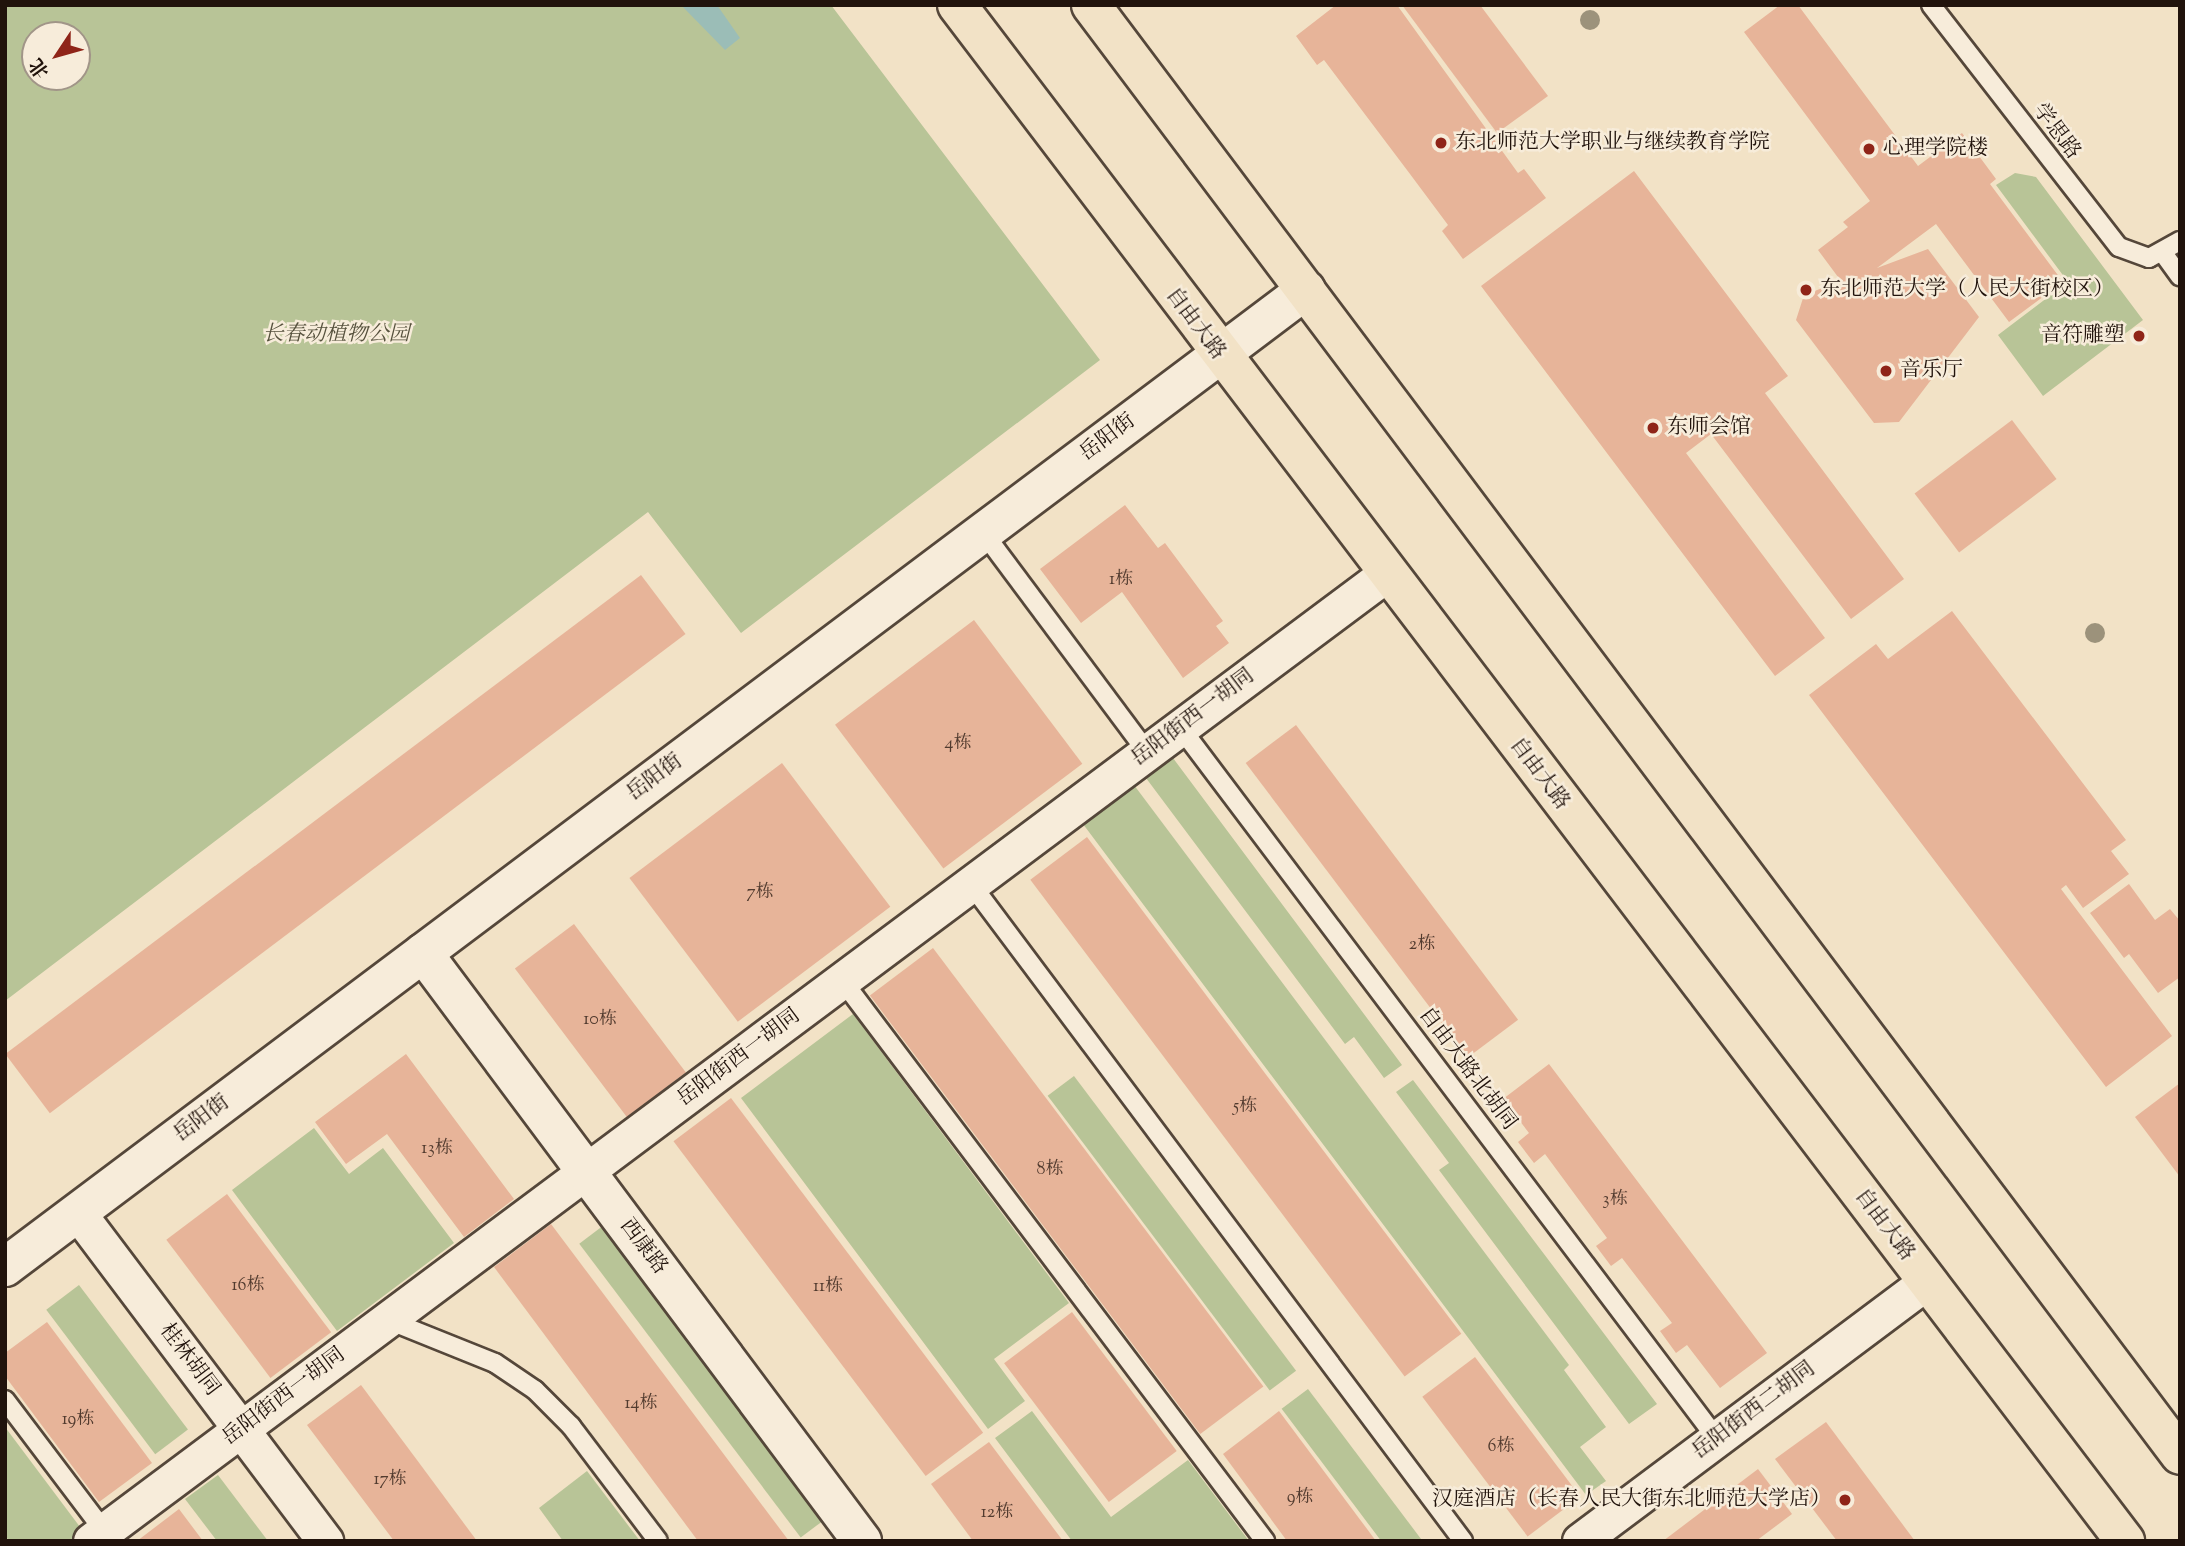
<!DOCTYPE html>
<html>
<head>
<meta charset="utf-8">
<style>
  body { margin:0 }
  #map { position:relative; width:2185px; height:1546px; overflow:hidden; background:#f2e2c6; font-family:"Sorts Mill Goudy","Noto Serif SC",serif }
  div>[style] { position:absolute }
  .green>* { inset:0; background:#b8c497; transform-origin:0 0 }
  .water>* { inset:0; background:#9bbdb7 }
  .building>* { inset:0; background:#e7b499; transform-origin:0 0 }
  .roads { filter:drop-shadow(2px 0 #55473a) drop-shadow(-2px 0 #55473a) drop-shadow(0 2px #55473a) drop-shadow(0 -2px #55473a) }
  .service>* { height:18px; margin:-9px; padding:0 9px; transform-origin:9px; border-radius:9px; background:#f7ecda }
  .minor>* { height:35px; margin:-17.5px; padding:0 17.5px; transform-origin:17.5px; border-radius:17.5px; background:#f7ecda }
  .tertiary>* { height:38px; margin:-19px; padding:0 19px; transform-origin:19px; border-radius:19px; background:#f7ecda }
  .primary>* { height:38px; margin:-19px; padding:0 19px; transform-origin:19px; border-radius:19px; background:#f2e2c6 }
  .trees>* { width:20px; height:20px; margin:-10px; border-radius:50%; background:#9c927b }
  .dots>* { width:19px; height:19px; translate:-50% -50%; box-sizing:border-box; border:4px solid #f7ecda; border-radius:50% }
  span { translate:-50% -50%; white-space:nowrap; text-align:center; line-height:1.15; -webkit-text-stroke:5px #f7ecda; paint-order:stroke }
  .number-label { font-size:18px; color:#523b2f }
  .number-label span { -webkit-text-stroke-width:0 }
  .street-label { font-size:21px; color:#21130c }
  .poi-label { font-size:21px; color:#21130c }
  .left { translate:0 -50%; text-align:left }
  .right { translate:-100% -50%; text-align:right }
  .park-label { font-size:21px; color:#56513d; font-style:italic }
  .frame { position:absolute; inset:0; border:7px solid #21130c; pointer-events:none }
  .north { position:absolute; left:21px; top:21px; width:70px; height:70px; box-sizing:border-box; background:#f7ecda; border:2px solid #a19588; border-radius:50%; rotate:234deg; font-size:19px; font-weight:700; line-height:28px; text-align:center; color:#21130c }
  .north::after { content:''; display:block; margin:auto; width:24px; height:32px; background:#8f2418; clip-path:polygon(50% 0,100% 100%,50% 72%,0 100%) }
</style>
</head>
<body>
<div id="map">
  <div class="green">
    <i style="clip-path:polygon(evenodd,5px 5px,831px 5px,1100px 360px,741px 633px,648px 512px,5px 1001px,5px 5px,35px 35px,77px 35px,77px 77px,35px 77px,35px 35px)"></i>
    <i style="clip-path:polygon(2015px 173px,2036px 177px,2143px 320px,2043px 396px,1998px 335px,2068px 282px,1996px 185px)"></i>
    <i style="clip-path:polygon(1170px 754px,1402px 1065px,1384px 1078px,1354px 1037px,1345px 1044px,1143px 774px)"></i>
    <i style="clip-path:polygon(1131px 781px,1569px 1365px,1564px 1370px,1606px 1427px,1580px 1447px,1606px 1481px,1586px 1495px,1080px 820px)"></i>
    <i style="clip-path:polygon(853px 1014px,1069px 1303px,994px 1359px,1025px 1401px,988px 1429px,741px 1098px)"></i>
    <i style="left:1074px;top:1076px;width:369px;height:33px;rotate:53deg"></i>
    <i style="clip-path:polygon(1413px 1080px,1657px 1404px,1629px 1424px,1439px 1170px,1449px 1163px,1396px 1092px)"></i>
    <i style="clip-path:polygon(314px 1128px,349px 1174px,383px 1148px,454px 1243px,337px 1331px,232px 1190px)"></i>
    <i style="left:604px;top:1225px;width:368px;height:31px;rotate:53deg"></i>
    <i style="left:79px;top:1285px;width:181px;height:41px;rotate:53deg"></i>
    <i style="left:1308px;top:1389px;width:190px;height:33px;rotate:53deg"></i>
    <i style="clip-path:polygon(1032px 1411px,1111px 1517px,1188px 1460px,1249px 1541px,1072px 1541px,995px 1438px)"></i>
    <i style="clip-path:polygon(5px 1427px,83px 1531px,69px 1541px,9px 1541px,5px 1535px)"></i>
    <i style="clip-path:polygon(587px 1471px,640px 1541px,563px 1541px,539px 1508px)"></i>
    <i style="clip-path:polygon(218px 1475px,268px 1541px,217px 1541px,185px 1499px)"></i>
  </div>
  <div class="water">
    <i style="clip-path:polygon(681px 5px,717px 5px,740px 38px,725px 50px)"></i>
  </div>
  <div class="building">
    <i style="clip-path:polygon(1336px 5px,1397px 5px,1518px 173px,1524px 169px,1546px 198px,1463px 259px,1442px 231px,1448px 225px,1410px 174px,1324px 60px,1317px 65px,1296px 36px)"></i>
    <i style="clip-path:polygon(1402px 5px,1480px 5px,1548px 96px,1497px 133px)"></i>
    <i style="clip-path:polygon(1780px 5px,1798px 5px,1918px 166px,1962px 133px,1996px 179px,1990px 184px,2063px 282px,2009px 322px,1936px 224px,1877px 268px,1928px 249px,1979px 317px,1899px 422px,1874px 423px,1796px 320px,1804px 295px,1841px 281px,1818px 250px,1848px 227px,1843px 222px,1870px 201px,1744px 32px)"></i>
    <i style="clip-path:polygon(1634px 171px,1788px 376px,1765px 393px,1904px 579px,1851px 619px,1711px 434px,1686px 453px,1825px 638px,1775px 676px,1481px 286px)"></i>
    <i style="left:2012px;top:420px;width:74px;height:122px;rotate:53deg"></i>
    <i style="clip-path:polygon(1125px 505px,1158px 548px,1165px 543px,1223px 621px,1216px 626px,1229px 643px,1183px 678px,1122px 592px,1081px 623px,1040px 569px)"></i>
    <i style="left:641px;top:575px;width:74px;height:796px;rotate:53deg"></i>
    <i style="clip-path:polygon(1952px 611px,2126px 840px,2111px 851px,2129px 874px,2083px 908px,2066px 885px,2061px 889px,2172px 1036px,2106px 1087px,1809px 695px,1876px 644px,1888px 659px)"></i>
    <i style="left:974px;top:620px;width:180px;height:174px;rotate:53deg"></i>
    <i style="left:1296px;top:725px;width:369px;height:63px;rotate:53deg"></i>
    <i style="left:782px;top:763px;width:180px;height:191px;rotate:53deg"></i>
    <i style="left:1087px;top:837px;width:622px;height:71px;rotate:53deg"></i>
    <i style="clip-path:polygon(2129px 884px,2155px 920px,2170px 909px,2180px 921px,2180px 977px,2158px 993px,2129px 954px,2124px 958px,2090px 913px)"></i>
    <i style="left:574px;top:924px;width:186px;height:74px;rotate:53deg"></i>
    <i style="left:933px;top:948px;width:549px;height:79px;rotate:53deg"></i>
    <i style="clip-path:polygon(406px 1054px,514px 1199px,464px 1237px,387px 1134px,346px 1164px,315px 1122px)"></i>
    <i style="clip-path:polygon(1549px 1064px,1767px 1353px,1720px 1388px,1687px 1345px,1676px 1353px,1660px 1331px,1672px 1323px,1622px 1258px,1611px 1266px,1596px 1246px,1607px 1238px,1545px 1154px,1534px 1163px,1518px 1142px,1529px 1133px,1503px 1099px)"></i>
    <i style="clip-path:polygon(2180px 1083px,2180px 1177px,2135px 1117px)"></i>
    <i style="left:731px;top:1098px;width:419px;height:72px;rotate:53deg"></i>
    <i style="left:227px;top:1194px;width:173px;height:76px;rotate:53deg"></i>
    <i style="clip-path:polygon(551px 1224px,789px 1541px,698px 1541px,494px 1267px)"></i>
    <i style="left:1072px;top:1312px;width:174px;height:85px;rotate:53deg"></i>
    <i style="clip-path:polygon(47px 1322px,152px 1463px,99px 1502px,5px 1376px,5px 1353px)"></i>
    <i style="left:1475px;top:1357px;width:175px;height:66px;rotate:53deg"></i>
    <i style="clip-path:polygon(361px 1385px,417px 1460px,477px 1541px,394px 1541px,307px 1425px)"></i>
    <i style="clip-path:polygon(1279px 1411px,1376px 1541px,1287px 1541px,1223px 1454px)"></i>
    <i style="clip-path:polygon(1826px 1422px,1915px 1541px,1837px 1541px,1775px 1459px)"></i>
    <i style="clip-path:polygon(989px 1442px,1063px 1541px,973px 1541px,931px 1484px)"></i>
    <i style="clip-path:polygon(1758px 1469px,1792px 1514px,1756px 1541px,1663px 1541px)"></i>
    <i style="clip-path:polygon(179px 1509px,203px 1541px,137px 1541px)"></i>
  </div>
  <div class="roads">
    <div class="service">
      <i style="left:1931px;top:5px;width:306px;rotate:52.2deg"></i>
      <i style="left:2119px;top:247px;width:32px;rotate:20deg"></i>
      <i style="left:2149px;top:258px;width:35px;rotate:-29deg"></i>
      <i style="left:2163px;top:253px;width:29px;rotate:54deg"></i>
      <i style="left:983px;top:532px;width:274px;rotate:53.3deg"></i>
      <i style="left:1180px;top:727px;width:892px;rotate:52.98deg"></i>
      <i style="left:971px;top:884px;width:821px;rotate:53.17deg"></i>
      <i style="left:842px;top:980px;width:703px;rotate:52.98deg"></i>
      <i style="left:388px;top:1320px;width:115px;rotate:21.9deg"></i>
      <i style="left:495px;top:1363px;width:48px;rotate:34deg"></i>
      <i style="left:535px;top:1390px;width:51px;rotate:45deg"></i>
      <i style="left:571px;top:1426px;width:144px;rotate:52.9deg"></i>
      <i style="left:5px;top:1400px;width:164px;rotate:52.9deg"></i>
    </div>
    <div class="minor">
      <i style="left:78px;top:1213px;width:411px;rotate:53deg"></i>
      <i style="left:91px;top:1541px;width:1616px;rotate:-36.75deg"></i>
      <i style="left:1580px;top:1541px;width:434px;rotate:-36.8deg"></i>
    </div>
    <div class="tertiary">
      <i style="left:423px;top:953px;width:734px;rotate:53.26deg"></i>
      <i style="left:5px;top:1267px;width:1627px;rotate:-36.91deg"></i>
    </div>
    <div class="primary">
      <i style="left:957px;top:5px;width:1930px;rotate:52.75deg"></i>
      <i style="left:1091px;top:5px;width:1813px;rotate:53.09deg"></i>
    </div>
  </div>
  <div class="trees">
    <i style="left:1590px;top:20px"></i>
    <i style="left:2095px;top:633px"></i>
  </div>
  <div class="dots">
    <i style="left:1441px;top:143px;background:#8f2418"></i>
    <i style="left:1869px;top:149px;background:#8f2418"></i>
    <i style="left:1806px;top:290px;background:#8f2418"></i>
    <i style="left:2139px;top:336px;background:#8f2418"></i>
    <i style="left:1886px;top:371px;background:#8f2418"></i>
    <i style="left:1653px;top:428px;background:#8f2418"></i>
    <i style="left:1845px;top:1500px;background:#8f2418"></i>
  </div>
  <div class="number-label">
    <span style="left:1121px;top:580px">1栋</span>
    <span style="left:958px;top:744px">4栋</span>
    <span style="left:760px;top:893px">7栋</span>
    <span style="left:1422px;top:945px">2栋</span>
    <span style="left:600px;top:1020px">10栋</span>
    <span style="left:1245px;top:1107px">5栋</span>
    <span style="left:437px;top:1149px">13栋</span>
    <span style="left:1050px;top:1170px">8栋</span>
    <span style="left:1615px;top:1200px">3栋</span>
    <span style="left:248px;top:1286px">16栋</span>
    <span style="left:828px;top:1287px">11栋</span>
    <span style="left:641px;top:1404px">14栋</span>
    <span style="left:78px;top:1420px">19栋</span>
    <span style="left:1501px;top:1447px">6栋</span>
    <span style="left:390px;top:1480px">17栋</span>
    <span style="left:1300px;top:1498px">9栋</span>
    <span style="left:997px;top:1513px">12栋</span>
  </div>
  <div class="street-label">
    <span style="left:2056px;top:132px;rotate:53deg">学思路</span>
    <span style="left:1195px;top:324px;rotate:53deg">自由大路</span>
    <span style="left:1108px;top:438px;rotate:-37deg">岳阳街</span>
    <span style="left:1193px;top:718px;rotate:-37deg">岳阳街西一胡同</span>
    <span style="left:1539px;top:774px;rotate:53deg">自由大路</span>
    <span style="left:655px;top:778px;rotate:-37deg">岳阳街</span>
    <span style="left:739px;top:1058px;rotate:-37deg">岳阳街西一胡同</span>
    <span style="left:1467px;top:1069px;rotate:53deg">自由大路北胡同</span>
    <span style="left:202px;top:1119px;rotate:-37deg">岳阳街</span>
    <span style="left:1884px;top:1225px;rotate:53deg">自由大路</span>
    <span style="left:643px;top:1247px;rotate:53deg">西康路</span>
    <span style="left:189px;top:1360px;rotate:53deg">桂林胡同</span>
    <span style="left:284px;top:1397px;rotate:-37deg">岳阳街西一胡同</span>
    <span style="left:1754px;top:1411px;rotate:-37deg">岳阳街西二胡同</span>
  </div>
  <div class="poi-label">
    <span class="left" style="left:1455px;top:143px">东北师范大学职业与继续教育学院</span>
    <span class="left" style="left:1883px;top:149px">心理学院楼</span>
    <span class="left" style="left:1820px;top:290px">东北师范大学（人民大街校区）</span>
    <span class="right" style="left:2125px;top:336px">音符雕塑</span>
    <span class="left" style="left:1900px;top:371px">音乐厅</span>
    <span class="left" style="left:1667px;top:428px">东师会馆</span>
    <span class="right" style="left:1831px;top:1500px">汉庭酒店（长春人民大街东北师范大学店）</span>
  </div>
  <div class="park-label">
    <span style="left:336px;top:335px">长春动植物公园</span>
  </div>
  <div class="frame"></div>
  <div class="north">北</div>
</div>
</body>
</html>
